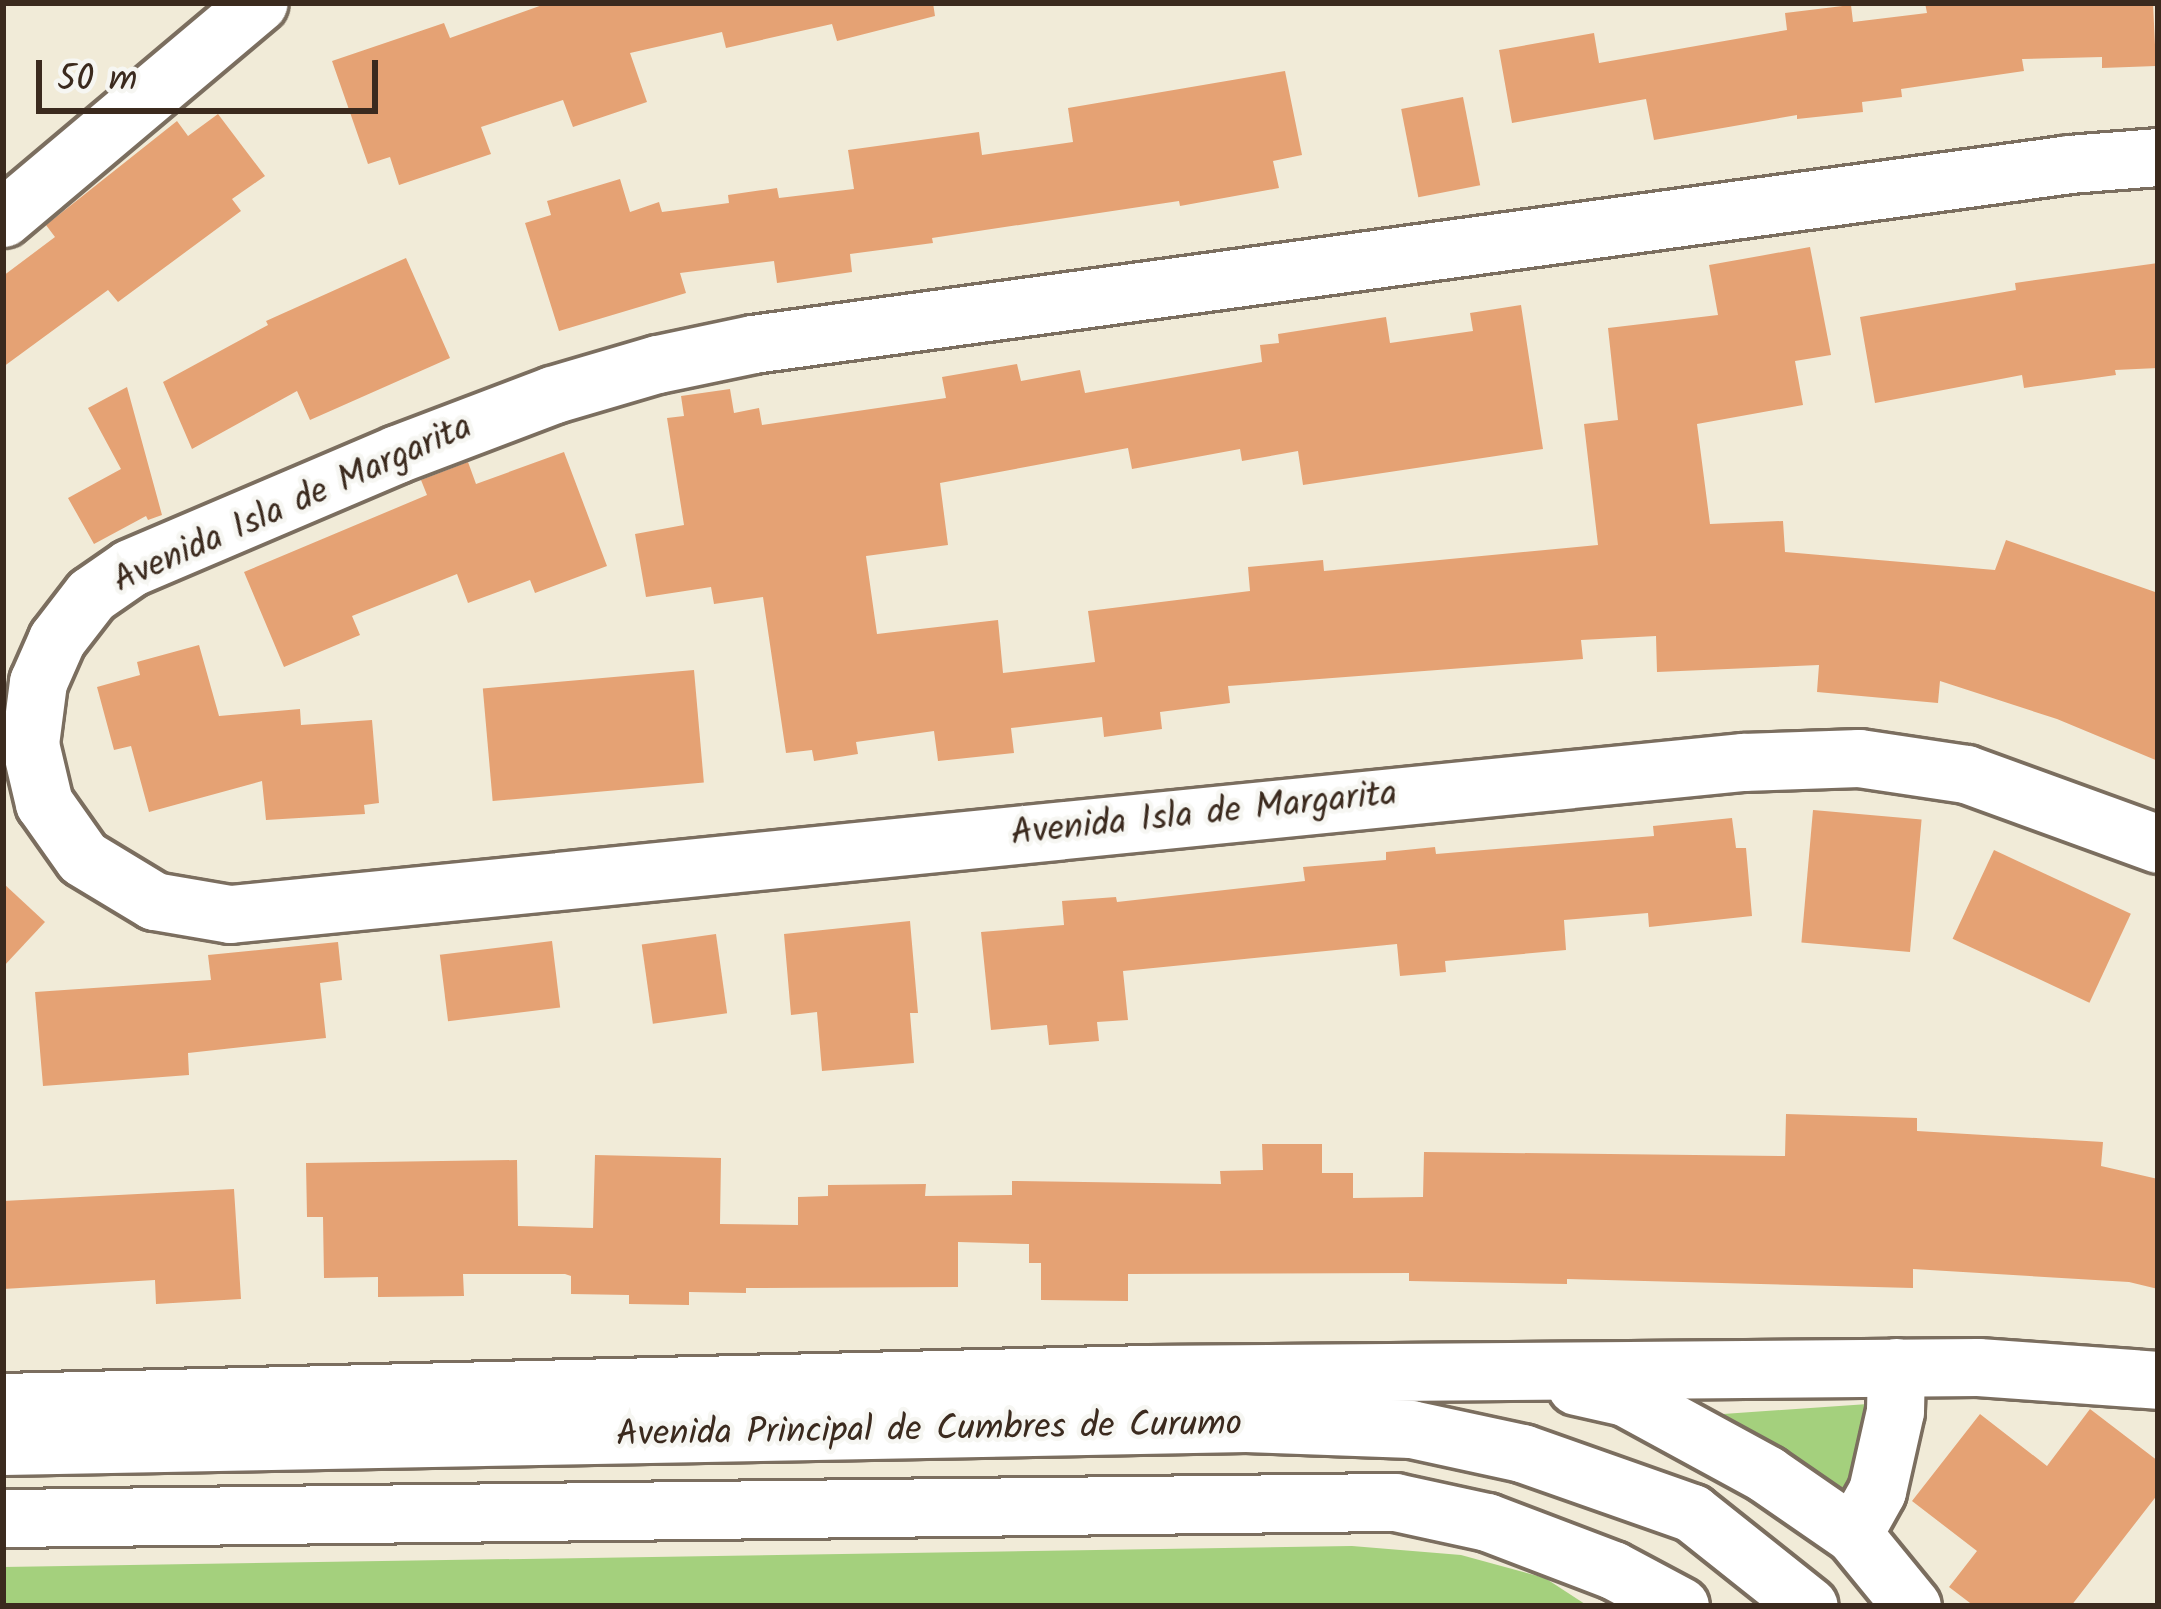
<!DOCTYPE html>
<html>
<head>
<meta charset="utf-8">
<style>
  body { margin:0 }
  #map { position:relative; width:2161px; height:1609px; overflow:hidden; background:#f1ebd8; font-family:Kalam,sans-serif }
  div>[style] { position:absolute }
  .green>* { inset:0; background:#a4d07d }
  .building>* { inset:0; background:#e5a274; transform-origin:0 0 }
  .roads { filter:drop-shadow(3px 0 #7b6e5f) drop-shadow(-3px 0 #7b6e5f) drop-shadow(0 3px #7b6e5f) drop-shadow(0 -3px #7b6e5f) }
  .minor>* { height:57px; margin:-28.5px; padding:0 28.5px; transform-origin:28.5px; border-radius:28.5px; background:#fff }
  span { translate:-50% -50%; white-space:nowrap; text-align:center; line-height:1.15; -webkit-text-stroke:9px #f6f6f2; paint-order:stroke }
  .street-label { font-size:36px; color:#3b2a1e }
  .frame { position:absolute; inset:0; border:6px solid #3b2a1e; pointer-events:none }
  .scale { position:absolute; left:36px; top:60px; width:342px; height:54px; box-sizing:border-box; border:6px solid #3b2a1e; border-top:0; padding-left:15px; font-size:36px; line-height:42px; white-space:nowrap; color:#3b2a1e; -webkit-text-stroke:9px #f6f6f2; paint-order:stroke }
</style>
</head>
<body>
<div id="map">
  <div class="green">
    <i style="clip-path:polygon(1868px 1404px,1843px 1502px,1709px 1415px)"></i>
    <i style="clip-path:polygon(1352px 1546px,1461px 1555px,1545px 1578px,1588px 1606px,3px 1606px,3px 1567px)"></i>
  </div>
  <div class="building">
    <i style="clip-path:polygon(548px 3px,933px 3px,935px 16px,837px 41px,832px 24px,726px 48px,722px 32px,630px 53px,647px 102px,573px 127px,563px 100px,481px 127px,491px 154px,399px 185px,390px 157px,368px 164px,332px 61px,444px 23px,450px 38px)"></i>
    <i style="clip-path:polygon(1925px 3px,2153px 3px,2156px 66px,2102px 68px,2102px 57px,2022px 59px,2024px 71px,1901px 89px,1902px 97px,1862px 102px,1863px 112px,1797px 119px,1797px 115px,1654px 140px,1646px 99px,1512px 123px,1499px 50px,1594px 33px,1599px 63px,1787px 30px,1785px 13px,1851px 5px,1853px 22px,1927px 13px)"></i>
    <i style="clip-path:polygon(1285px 71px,1302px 155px,1273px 161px,1279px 188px,1180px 206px,1179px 201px,932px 238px,933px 243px,850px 254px,852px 272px,777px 283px,774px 261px,680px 273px,686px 293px,559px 331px,525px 223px,551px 215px,547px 201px,620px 179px,630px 212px,659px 202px,662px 212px,729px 203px,728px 195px,777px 188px,779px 198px,854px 189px,848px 150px,979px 132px,982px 155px,1073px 142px,1068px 108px)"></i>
    <i style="left:1463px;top:97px;width:90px;height:63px;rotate:79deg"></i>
    <i style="clip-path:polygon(218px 114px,265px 176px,232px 199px,241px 211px,118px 302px,108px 290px,3px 367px,3px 276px,55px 237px,46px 225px,177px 121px,188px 136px)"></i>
    <i style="clip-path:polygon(1810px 247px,1831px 355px,1795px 361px,1803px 405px,1697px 424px,1710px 524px,1783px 521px,1785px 552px,1995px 570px,2006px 540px,2158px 593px,2158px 761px,2057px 719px,1940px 681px,1938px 703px,1817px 692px,1819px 665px,1657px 672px,1656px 636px,1581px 640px,1583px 659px,1228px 686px,1230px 703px,1160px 712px,1162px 729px,1104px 737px,1102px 717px,1011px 728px,1014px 753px,938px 761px,934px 731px,856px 742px,858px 754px,814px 761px,812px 750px,786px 753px,763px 597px,714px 604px,711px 587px,646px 597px,635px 534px,684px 525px,667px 418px,684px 416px,681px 396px,730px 389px,734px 413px,759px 408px,762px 425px,946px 398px,942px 377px,1017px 364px,1021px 381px,1080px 370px,1085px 393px,1262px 362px,1260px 345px,1279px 343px,1278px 334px,1386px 317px,1390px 343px,1473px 331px,1470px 313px,1521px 305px,1543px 449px,1303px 485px,1298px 451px,1242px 461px,1240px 449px,1132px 469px,1128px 448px,940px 483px,948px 545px,866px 556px,877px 634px,998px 620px,1003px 673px,1095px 662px,1088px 611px,1250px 591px,1248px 567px,1323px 560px,1324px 571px,1598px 545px,1584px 424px,1618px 420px,1608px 328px,1718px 315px,1709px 265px)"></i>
    <i style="clip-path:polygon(406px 258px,450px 358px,310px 420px,297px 391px,192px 449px,163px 382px,268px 325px,266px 321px)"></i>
    <i style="clip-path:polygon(2158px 263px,2158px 368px,2115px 370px,2116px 375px,2024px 388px,2022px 375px,1875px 403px,1860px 317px,2016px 290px,2015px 283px)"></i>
    <i style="clip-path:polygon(127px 387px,162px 515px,148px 520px,146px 516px,94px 544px,68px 498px,121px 469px,88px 408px)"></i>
    <i style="clip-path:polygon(564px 452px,607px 566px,535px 593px,530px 580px,468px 603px,457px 574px,352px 616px,360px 635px,284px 667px,244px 572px,427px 495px,421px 480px,468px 462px,476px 484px)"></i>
    <i style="clip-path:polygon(199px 645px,219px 716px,300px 709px,301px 725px,372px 720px,379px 803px,364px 805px,365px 814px,266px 820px,262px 781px,149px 812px,131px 746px,114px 750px,97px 687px,140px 675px,137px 662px)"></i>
    <i style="left:694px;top:670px;width:113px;height:212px;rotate:85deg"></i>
    <i style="left:1813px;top:810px;width:109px;height:133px;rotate:5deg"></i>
    <i style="clip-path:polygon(1732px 818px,1736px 848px,1746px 848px,1752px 916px,1649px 927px,1648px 913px,1564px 920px,1566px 950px,1445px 961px,1446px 972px,1400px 976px,1397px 944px,1123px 971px,1128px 1020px,1097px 1022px,1099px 1041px,1049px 1045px,1047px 1025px,991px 1030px,981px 932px,1064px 925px,1062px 901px,1116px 897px,1117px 902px,1305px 881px,1303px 867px,1386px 860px,1386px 852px,1435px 847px,1436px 854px,1654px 836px,1653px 826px)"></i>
    <i style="left:1994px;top:850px;width:151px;height:98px;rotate:25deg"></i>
    <i style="clip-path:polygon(3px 883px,45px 922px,3px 967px)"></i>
    <i style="clip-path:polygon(910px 921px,918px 1013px,910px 1013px,914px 1063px,822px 1071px,817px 1012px,791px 1015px,784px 934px)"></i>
    <i style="left:716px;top:934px;width:80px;height:75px;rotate:82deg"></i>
    <i style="left:552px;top:941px;width:67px;height:113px;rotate:83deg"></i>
    <i style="clip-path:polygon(338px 942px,342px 980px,320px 983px,326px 1038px,188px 1053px,189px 1075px,43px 1086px,35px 992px,211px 980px,208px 955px)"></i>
    <i style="clip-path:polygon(1786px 1114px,1917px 1118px,1917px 1131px,2103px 1142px,2101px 1166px,2158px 1179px,2158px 1289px,2129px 1282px,1913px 1269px,1913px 1288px,1567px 1279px,1567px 1284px,1409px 1281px,1409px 1273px,1128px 1274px,1128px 1301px,1041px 1300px,1041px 1263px,1029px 1263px,1029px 1244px,958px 1242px,958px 1287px,746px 1288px,746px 1293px,689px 1292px,689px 1305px,629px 1304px,629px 1295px,571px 1294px,571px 1276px,565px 1274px,463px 1274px,464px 1296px,378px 1297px,378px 1277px,324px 1278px,323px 1217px,307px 1217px,306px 1163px,517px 1160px,518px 1226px,593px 1228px,595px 1155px,721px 1158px,720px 1224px,798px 1225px,798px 1197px,828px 1196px,828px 1185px,926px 1184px,925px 1196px,1012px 1195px,1012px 1181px,1221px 1184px,1220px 1171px,1263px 1170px,1262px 1144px,1322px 1144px,1322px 1173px,1353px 1173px,1353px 1198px,1423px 1197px,1424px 1152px,1785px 1156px)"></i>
    <i style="clip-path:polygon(234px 1189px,241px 1299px,156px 1304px,155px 1280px,3px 1289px,3px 1201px)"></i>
    <i style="clip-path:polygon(2090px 1409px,2158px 1461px,2158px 1494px,2071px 1606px,1974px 1606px,1949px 1587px,1977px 1551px,1912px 1501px,1980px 1414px,2047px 1466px)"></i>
  </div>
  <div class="roads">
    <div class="minor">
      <i style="left:2158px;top:157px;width:88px;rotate:175.5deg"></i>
      <i style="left:2070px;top:164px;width:1329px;rotate:172.22deg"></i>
      <i style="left:753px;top:344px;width:98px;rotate:168.2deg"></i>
      <i style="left:657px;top:364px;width:109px;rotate:163.6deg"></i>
      <i style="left:552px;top:395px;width:166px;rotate:159.2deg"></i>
      <i style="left:397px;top:454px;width:290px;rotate:156.9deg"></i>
      <i style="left:130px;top:568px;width:47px;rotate:145.3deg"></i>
      <i style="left:91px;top:595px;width:56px;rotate:127.7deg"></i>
      <i style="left:57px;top:639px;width:47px;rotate:113.8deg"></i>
      <i style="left:38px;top:682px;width:63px;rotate:97.4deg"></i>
      <i style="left:30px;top:744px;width:61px;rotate:76.7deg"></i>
      <i style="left:44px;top:803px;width:67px;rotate:54.7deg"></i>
      <i style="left:83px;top:858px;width:83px;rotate:31.2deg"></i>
      <i style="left:154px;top:901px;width:77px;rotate:9.7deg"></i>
      <i style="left:230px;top:914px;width:1521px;rotate:-5.74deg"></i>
      <i style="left:1743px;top:762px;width:116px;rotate:-2deg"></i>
      <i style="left:1859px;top:758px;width:108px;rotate:8.5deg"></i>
      <i style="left:1966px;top:774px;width:204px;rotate:20deg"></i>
      <i style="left:3px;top:218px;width:334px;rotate:-40.1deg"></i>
      <i style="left:1576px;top:1386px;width:50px;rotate:12.7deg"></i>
      <i style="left:1625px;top:1397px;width:161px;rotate:28.6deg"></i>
      <i style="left:1766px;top:1474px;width:106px;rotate:34.6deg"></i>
      <i style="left:1853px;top:1534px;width:93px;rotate:50.7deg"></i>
      <i style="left:3px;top:1402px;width:1145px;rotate:-1.4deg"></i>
      <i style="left:1148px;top:1374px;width:830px;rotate:-0.48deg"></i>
      <i style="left:1978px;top:1367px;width:180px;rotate:4.1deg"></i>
      <i style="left:3px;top:1446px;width:1243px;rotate:-1.06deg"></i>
      <i style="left:1246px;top:1423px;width:165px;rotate:2.1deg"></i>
      <i style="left:1411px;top:1429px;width:114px;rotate:12.2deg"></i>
      <i style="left:1522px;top:1453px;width:180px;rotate:19.4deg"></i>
      <i style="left:1692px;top:1513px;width:149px;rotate:38.5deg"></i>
      <i style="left:3px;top:1518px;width:1392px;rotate:-0.66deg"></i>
      <i style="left:1395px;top:1502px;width:94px;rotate:12.3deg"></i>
      <i style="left:1487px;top:1522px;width:135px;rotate:20.9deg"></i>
      <i style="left:1613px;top:1570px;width:76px;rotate:28.2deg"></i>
      <i style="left:1853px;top:1534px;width:49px;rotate:-60.8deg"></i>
      <i style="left:1877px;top:1491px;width:82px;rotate:-77.3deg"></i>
      <i style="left:1895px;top:1411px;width:44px;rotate:-88.7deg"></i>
    </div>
  </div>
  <div class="street-label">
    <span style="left:293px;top:505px;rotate:-24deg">Avenida Isla de Margarita</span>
    <span style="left:1204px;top:815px;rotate:-6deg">Avenida Isla de Margarita</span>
    <span style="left:929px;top:1430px;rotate:-1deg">Avenida Principal de Cumbres de Curumo</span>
  </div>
  <div class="frame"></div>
  <div class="scale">50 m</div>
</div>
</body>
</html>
